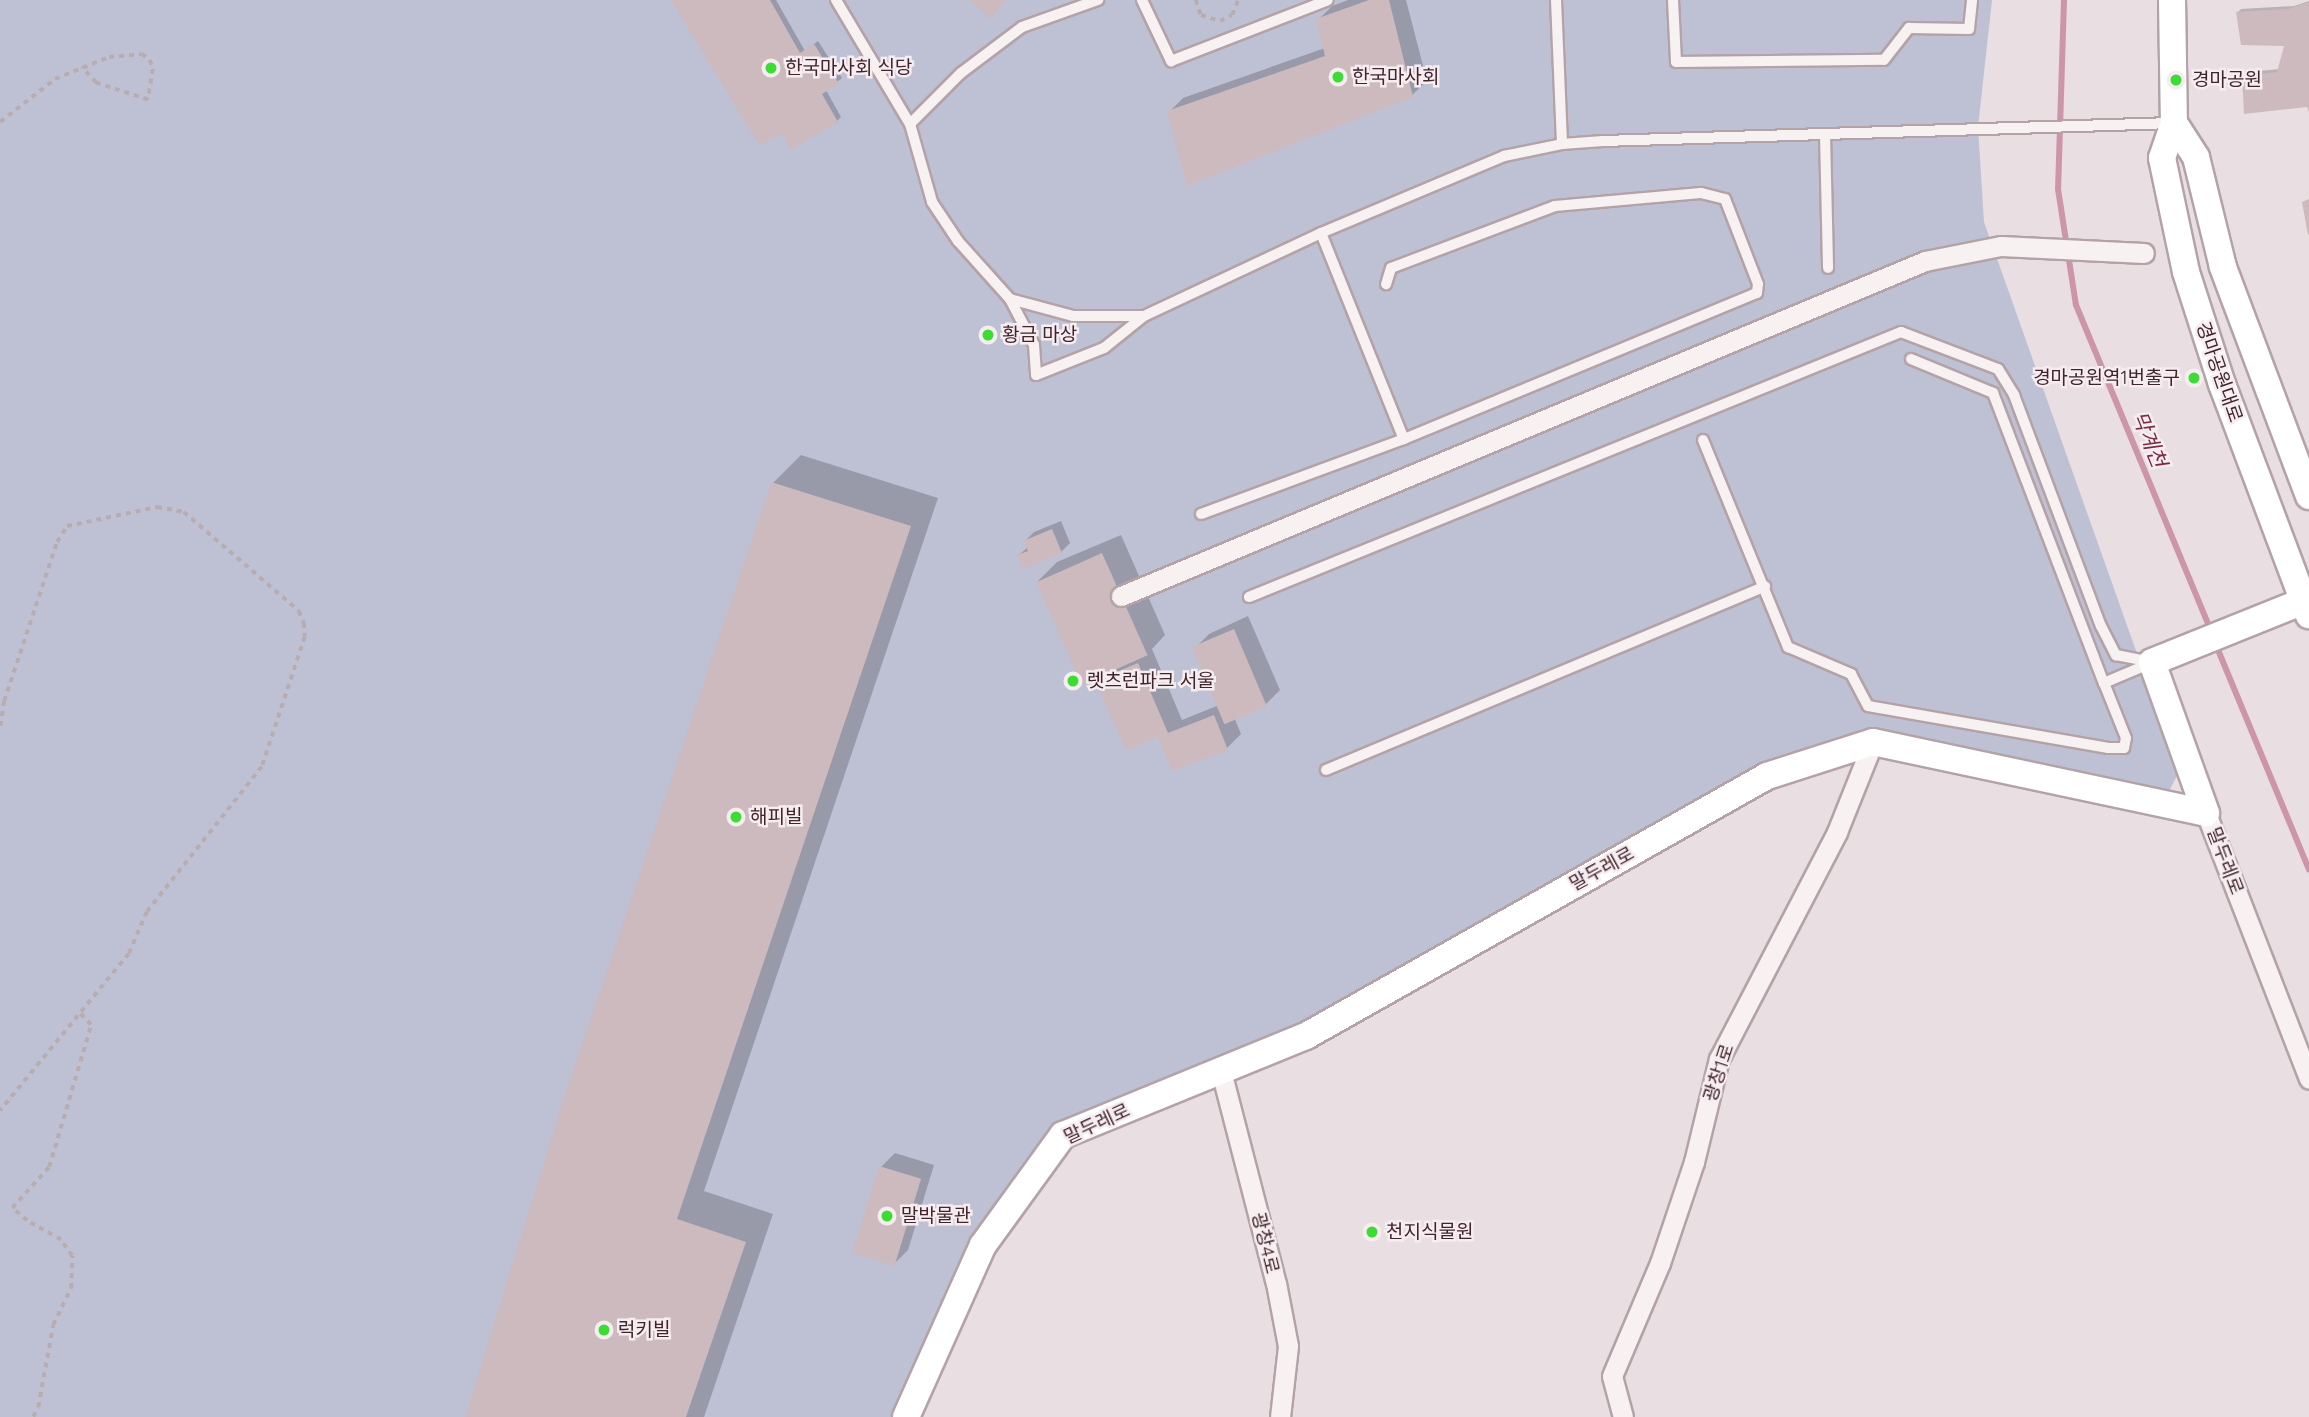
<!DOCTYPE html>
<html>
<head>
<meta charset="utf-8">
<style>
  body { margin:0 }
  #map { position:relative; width:2309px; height:1417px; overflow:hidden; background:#e9dee1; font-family:Quicksand,"Noto Sans KR",sans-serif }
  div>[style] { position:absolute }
  .green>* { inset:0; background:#bec1d4 }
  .shadow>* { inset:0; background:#0003 }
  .stream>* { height:6px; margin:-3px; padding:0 3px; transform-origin:3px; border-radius:3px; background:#cd95aa }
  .building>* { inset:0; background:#ccbabf; transform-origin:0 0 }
  .path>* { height:3.5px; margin-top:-1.75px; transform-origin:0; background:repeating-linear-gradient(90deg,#b9acaf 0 5px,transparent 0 10px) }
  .roads { filter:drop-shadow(2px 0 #b3a3a7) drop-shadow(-2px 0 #b3a3a7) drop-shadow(0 2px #b3a3a7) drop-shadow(0 -2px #b3a3a7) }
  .lane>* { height:10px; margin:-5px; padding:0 5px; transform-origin:5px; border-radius:5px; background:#f7f1f2 }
  .street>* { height:19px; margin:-9.5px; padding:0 9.5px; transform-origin:9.5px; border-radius:9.5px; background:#f7f1f2 }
  .secondary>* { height:26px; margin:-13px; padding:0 13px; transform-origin:13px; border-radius:13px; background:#fff }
  .dots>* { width:19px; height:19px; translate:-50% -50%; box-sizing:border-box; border:4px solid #f6edf0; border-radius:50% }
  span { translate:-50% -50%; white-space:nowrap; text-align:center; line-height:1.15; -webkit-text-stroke:5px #f6edf0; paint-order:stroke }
  .poi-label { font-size:19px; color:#41252c }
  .left { translate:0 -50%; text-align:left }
  .right { translate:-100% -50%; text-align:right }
  .street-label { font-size:19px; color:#41252c }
  .water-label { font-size:21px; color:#792b46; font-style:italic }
</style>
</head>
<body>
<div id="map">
  <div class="green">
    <i style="clip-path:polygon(0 0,1992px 0,1978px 127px,1984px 222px,2179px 772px,2169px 791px,1870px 734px,1299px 1026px,1064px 1122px,899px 1417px,0 1417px)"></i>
  </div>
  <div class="shadow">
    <i style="clip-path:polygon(673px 0,776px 0,805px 51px,818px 41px,842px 78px,826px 90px,841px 117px,837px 121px,784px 132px)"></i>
    <i style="clip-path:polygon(1348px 0,1406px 0,1427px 81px,1412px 95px,1169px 112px,1183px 98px,1325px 48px,1318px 20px,1332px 6px)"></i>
    <i style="clip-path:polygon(2309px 1px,2309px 108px,2244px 76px,2248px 72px,2280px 69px,2286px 44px,2237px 13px,2241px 9px,2294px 6px)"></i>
    <i style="clip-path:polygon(801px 455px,938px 498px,704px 1191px,773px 1214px,704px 1417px,467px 1417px,773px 483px)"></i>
    <i style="clip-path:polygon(1061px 521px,1070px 543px,1061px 552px,1019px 555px,1028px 547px,1025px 541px,1034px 532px)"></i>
    <i style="clip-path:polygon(1121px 535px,1165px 635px,1152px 649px,1182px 720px,1219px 705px,1195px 648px,1209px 634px,1248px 616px,1280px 690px,1266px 704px,1234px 717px,1241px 734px,1227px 748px,1159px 734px,1097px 682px,1110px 669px,1038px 581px,1057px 562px)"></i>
    <i style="clip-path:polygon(895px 1153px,934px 1165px,908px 1250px,894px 1264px,881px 1167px)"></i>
  </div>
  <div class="stream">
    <i style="left:2064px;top:0;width:189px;rotate:91.8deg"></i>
    <i style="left:2058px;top:189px;width:117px;rotate:81.2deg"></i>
    <i style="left:2076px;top:305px;width:353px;rotate:67.5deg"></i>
    <i style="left:2216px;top:645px;width:243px;rotate:67.5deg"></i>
  </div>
  <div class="building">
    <i style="clip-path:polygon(671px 0,770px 0,800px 53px,814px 44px,839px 84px,822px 94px,838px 122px,791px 150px,783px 134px,759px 145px)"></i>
    <i style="clip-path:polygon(969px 0,1006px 0,991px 19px)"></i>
    <i style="clip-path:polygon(1369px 0,1389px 0,1413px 97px,1187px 186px,1167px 111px,1325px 56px,1316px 19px)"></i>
    <i style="clip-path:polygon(2309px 2px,2309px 112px,2307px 107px,2244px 114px,2242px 76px,2277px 72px,2284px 46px,2241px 45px,2236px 12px,2288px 9px)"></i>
    <i style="clip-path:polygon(2309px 199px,2309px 234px,2308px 235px,2302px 202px)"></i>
    <i style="clip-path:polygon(771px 482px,911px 526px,677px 1219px,746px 1242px,686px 1417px,465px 1417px,561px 1107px)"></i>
    <i style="clip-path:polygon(1052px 529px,1062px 553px,1023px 569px,1017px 555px,1028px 551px,1023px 541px)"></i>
    <i style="left:1102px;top:553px;width:112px;height:72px;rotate:66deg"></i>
    <i style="left:1234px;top:629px;width:84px;height:46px;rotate:67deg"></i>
    <i style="clip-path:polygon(1138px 663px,1168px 733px,1214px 715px,1228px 750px,1172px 771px,1158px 737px,1126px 750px,1095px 681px)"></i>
    <i style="left:879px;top:1166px;width:44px;height:91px;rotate:17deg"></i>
  </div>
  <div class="path">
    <i style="left:1196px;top:0;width:16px;rotate:72deg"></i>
    <i style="left:1201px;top:15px;width:20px;rotate:18deg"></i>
    <i style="left:1220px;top:21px;width:13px;rotate:-27deg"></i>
    <i style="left:1232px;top:15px;width:16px;rotate:-68deg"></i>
    <i style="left:0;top:122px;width:70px;rotate:-38deg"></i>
    <i style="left:55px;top:79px;width:58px;rotate:-22.2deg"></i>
    <i style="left:109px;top:57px;width:33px;rotate:-5deg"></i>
    <i style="left:142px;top:54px;width:10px;rotate:37deg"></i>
    <i style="left:150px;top:60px;width:9px;rotate:72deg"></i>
    <i style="left:153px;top:69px;width:31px;rotate:99deg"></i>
    <i style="left:148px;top:100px;width:55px;rotate:-161.9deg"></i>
    <i style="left:96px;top:83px;width:21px;rotate:-133deg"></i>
    <i style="left:0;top:726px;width:25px;rotate:-81deg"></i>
    <i style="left:4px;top:701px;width:168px;rotate:-71.6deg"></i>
    <i style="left:57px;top:542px;width:19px;rotate:-58deg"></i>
    <i style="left:67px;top:526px;width:92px;rotate:-11.9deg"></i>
    <i style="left:157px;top:507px;width:27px;rotate:10deg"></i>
    <i style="left:184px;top:512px;width:152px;rotate:40.7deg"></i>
    <i style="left:299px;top:611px;width:13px;rotate:67deg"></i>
    <i style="left:304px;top:623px;width:14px;rotate:86deg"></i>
    <i style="left:305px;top:637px;width:137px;rotate:108.3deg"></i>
    <i style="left:262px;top:767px;width:185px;rotate:128.4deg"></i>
    <i style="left:147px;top:912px;width:46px;rotate:113.2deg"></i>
    <i style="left:129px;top:954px;width:203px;rotate:129.4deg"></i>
    <i style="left:33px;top:1417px;width:11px;rotate:-63deg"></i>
    <i style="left:38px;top:1407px;width:83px;rotate:-79.6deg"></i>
    <i style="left:53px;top:1325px;width:41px;rotate:-64.1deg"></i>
    <i style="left:71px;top:1288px;width:32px;rotate:-88deg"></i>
    <i style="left:72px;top:1256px;width:19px;rotate:-125deg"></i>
    <i style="left:61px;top:1240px;width:39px;rotate:-151deg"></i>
    <i style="left:27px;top:1221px;width:20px;rotate:-139deg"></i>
    <i style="left:12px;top:1208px;width:55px;rotate:-47.9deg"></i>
    <i style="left:49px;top:1167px;width:148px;rotate:-73.5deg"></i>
    <i style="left:91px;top:1025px;width:16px;rotate:-135deg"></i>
  </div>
  <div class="roads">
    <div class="lane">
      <i style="left:836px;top:0;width:144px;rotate:59.2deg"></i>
      <i style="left:910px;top:124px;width:81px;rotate:74.2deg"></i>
      <i style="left:932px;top:202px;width:47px;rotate:56.3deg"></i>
      <i style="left:958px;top:241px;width:78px;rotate:48.1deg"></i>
      <i style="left:1010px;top:299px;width:52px;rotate:62.4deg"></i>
      <i style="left:1034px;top:345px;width:30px;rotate:86deg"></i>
      <i style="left:1036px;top:375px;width:73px;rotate:-21.7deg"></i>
      <i style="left:1104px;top:348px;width:51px;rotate:-38.7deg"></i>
      <i style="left:1144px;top:316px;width:195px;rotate:-25.1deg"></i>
      <i style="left:1321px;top:233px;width:199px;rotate:-22.8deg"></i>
      <i style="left:1504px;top:156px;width:59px;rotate:-11.7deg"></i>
      <i style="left:1562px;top:144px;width:41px;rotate:-4.2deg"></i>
      <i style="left:1603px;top:141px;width:569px;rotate:-1.81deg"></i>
      <i style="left:1142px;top:0;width:68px;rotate:64.6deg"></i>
      <i style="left:1171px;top:61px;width:168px;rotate:-21.2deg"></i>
      <i style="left:1556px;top:0;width:144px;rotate:87.6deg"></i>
      <i style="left:1673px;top:0;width:62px;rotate:87.2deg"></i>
      <i style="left:1676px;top:62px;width:208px;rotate:-0.6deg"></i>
      <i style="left:1884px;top:60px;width:41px;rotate:-52deg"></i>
      <i style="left:1909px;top:28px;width:60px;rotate:1deg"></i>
      <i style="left:1969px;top:29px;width:29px;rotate:-84deg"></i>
      <i style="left:910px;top:124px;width:72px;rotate:-45deg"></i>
      <i style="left:961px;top:73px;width:76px;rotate:-37deg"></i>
      <i style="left:1022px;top:27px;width:81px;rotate:-19.6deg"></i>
      <i style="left:1825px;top:134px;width:134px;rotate:88.7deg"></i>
      <i style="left:1321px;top:233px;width:222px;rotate:68.1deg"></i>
      <i style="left:1010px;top:299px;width:65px;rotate:15.1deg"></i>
      <i style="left:1073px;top:316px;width:70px"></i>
      <i style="left:1911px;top:359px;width:89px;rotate:22.5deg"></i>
      <i style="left:1993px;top:393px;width:311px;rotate:69.1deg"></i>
      <i style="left:2104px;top:683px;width:51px;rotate:-23.1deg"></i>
      <i style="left:1703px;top:440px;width:224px;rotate:67.7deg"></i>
      <i style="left:1788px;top:647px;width:69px;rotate:23.2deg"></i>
      <i style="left:1851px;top:674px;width:36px;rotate:62deg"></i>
      <i style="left:1868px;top:706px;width:244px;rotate:9.9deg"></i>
      <i style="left:2108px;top:748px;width:16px"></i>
      <i style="left:2124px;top:748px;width:10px;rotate:-79deg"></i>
      <i style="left:2126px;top:738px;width:59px;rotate:-111.8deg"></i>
      <i style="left:1201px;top:514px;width:216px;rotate:-20.3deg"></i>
      <i style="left:1404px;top:439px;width:382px;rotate:-22.5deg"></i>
      <i style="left:1757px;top:293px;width:9px;rotate:-84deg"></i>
      <i style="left:1758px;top:284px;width:91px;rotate:-111.2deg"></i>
      <i style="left:1725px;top:199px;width:25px;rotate:-166deg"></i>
      <i style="left:1701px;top:193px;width:147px;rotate:174.9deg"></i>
      <i style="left:1555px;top:206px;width:175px;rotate:159.3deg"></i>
      <i style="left:1391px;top:268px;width:17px;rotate:107deg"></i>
      <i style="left:1249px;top:597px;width:704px;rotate:-22.12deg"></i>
      <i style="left:1901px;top:332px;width:104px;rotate:20.9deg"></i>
      <i style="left:1998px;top:369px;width:31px;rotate:58deg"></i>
      <i style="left:2014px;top:395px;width:247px;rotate:69.4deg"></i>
      <i style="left:2101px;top:626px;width:33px;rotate:63deg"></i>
      <i style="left:2116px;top:655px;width:36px;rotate:11deg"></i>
      <i style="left:1326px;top:770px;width:476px;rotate:-22.7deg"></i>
    </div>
    <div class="street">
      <i style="left:1121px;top:596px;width:871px;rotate:-22.62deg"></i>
      <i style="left:1925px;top:261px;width:77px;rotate:-11.2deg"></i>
      <i style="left:2001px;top:246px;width:143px;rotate:2.8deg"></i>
      <i style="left:2206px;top:813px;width:285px;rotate:68.8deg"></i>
      <i style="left:1221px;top:1071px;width:219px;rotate:75.5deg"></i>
      <i style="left:1276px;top:1283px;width:64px;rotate:79.2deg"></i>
      <i style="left:1288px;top:1346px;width:71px;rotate:96.4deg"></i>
      <i style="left:1623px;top:1417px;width:42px;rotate:-105deg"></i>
      <i style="left:1612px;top:1376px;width:123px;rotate:-67deg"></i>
      <i style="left:1660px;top:1263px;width:107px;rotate:-71.4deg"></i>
      <i style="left:1694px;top:1162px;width:106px;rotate:-76.4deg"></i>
      <i style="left:1719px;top:1059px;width:256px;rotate:-62.5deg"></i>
      <i style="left:1837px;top:832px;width:97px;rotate:-68.2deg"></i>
    </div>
    <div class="secondary">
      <i style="left:2172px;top:0;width:123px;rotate:89.1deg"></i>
      <i style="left:2309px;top:496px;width:245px;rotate:-110.6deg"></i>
      <i style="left:2223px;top:267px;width:113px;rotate:-103.8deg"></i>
      <i style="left:2196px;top:157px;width:40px;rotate:-122.9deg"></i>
      <i style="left:2174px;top:123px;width:37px;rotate:109deg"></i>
      <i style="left:2162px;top:158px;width:116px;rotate:78.1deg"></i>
      <i style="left:2186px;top:272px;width:118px;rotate:72.2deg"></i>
      <i style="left:2222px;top:384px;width:247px;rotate:69.4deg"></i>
      <i style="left:2206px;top:813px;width:160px;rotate:-109.7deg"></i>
      <i style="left:2152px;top:662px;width:164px;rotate:-21.9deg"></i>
      <i style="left:906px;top:1417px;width:188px;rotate:-65.9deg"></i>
      <i style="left:983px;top:1245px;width:136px;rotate:-54deg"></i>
      <i style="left:1063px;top:1135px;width:262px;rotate:-22.2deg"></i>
      <i style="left:1306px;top:1036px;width:529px;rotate:-29.42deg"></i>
      <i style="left:1767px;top:776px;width:111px;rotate:-17.8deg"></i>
      <i style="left:1873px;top:742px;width:340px;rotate:12deg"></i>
    </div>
  </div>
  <div class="dots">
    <i style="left:771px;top:68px;background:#3cdc35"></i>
    <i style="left:1338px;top:77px;background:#3cdc35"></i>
    <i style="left:2176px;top:80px;background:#3cdc35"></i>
    <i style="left:988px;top:335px;background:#3cdc35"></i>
    <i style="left:2194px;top:378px;background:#3cdc35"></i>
    <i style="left:1073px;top:681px;background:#3cdc35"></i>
    <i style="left:736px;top:817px;background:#3cdc35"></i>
    <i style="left:887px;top:1216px;background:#3cdc35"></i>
    <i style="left:1372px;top:1232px;background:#3cdc35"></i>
    <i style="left:604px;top:1330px;background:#3cdc35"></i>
  </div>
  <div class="poi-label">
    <span class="left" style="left:785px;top:68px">한국마사회 식당</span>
    <span class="left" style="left:1352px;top:77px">한국마사회</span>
    <span class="left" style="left:2192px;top:80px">경마공원</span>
    <span class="left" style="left:1002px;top:335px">황금 마상</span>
    <span class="right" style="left:2180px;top:378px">경마공원역1번출구</span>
    <span class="left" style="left:1087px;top:681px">렛츠런파크 서울</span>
    <span class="left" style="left:750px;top:817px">해피빌</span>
    <span class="left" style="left:901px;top:1216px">말박물관</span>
    <span class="left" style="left:1386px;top:1232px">천지식물원</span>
    <span class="left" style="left:618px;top:1330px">럭키빌</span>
  </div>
  <div class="street-label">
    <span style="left:2219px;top:372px;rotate:71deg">경마공원대로</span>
    <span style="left:2225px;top:861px;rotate:69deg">말두레로</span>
    <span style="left:1602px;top:869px;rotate:-29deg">말두레로</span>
    <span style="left:1719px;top:1073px;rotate:-72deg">광창1로</span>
    <span style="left:1097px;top:1124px;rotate:-25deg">말두레로</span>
    <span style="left:1265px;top:1243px;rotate:76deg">광창4로</span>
  </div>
  <div class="water-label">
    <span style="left:2150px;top:439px;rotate:68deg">막계천</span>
  </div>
</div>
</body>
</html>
